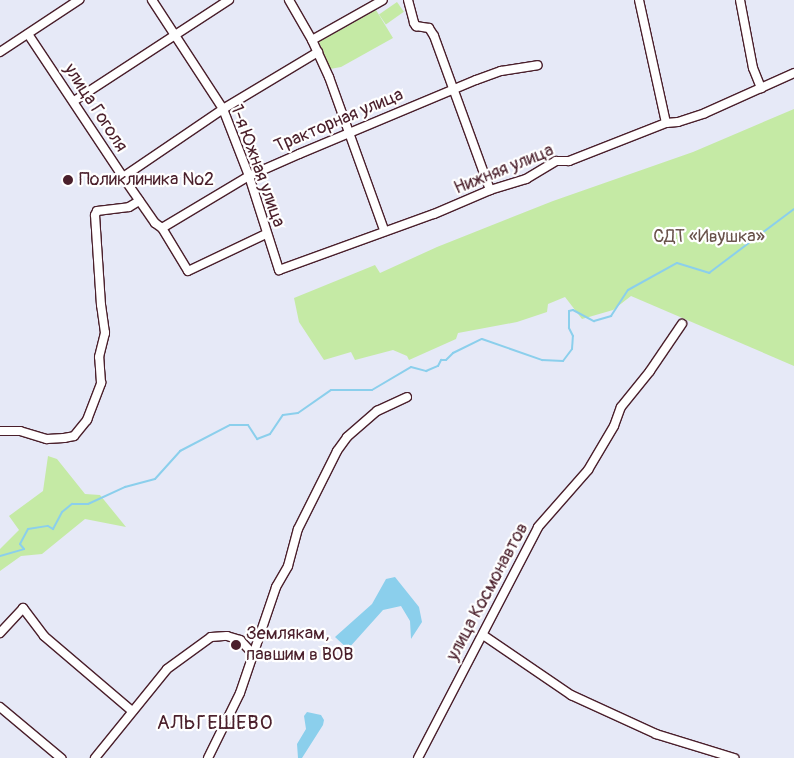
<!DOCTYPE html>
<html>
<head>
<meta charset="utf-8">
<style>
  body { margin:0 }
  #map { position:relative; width:794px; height:758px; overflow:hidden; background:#e6e9f7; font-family:Pangolin,sans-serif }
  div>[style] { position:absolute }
  .green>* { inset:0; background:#c5eaa5; transform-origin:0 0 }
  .water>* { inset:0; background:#8bcfec }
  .stream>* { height:2px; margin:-1px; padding:0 1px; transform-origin:1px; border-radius:1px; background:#8bcfec }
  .roads { filter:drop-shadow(1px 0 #4a1f2b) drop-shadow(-1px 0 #4a1f2b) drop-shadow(0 1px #4a1f2b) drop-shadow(0 -1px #4a1f2b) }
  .minor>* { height:8px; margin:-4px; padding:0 4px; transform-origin:4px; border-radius:4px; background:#fff }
  .dots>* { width:14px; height:14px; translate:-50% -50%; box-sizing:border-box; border:2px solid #fff; border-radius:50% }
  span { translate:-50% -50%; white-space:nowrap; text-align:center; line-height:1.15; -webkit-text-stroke:4.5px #fff; paint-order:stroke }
  .street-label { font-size:18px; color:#4a1f2b }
  .poi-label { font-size:18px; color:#4a1f2b }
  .left { translate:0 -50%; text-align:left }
  .park-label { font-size:18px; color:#69524a }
  .quarter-label { font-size:20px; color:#4a1f2b; letter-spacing:1px }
</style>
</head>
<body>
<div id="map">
  <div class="green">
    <i style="left:397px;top:2px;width:12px;height:22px;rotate:55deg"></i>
    <i style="clip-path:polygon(376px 10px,393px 38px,341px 67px,330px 69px,319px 42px)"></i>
    <i style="clip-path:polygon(794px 109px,794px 366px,631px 296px,613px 310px,582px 319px,565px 297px,548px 304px,547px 312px,517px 322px,458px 333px,456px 339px,409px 360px,407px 356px,393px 350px,355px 360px,351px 352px,324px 360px,299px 322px,294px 298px,375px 265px,380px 273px,437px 247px,553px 201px,693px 152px)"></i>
    <i style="clip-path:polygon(48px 456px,57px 459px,85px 494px,100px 495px,126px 527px,85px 519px,42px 554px,21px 556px,0 571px,0 549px,19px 530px,9px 516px,43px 491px)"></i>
  </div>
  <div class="water">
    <i style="clip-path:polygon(395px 577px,419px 607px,422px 622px,411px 639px,410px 621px,401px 606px,383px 610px,348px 649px,335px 637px,372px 604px,386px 579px)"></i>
    <i style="clip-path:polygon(307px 712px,321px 715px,324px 720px,323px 725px,302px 758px,298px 758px,297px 744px,306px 729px,304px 716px)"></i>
  </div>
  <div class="stream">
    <i style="left:0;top:556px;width:25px;rotate:-16deg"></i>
    <i style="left:24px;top:549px;width:6px;rotate:-129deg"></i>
    <i style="left:20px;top:544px;width:17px;rotate:-62deg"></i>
    <i style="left:28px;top:529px;width:20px;rotate:-9deg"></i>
    <i style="left:48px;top:526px;width:6px;rotate:31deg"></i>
    <i style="left:53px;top:529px;width:19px;rotate:-62deg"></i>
    <i style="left:62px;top:512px;width:13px;rotate:-39deg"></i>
    <i style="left:72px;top:504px;width:16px"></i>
    <i style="left:88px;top:504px;width:41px;rotate:-24.7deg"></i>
    <i style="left:125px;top:487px;width:31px;rotate:-15deg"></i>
    <i style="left:155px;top:479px;width:38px;rotate:-48deg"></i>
    <i style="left:180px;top:451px;width:56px;rotate:-27.5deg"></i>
    <i style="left:230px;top:425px;width:18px"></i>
    <i style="left:248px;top:425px;width:17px;rotate:57deg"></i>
    <i style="left:257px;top:439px;width:14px;rotate:-21deg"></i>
    <i style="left:270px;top:434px;width:23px;rotate:-56deg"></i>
    <i style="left:283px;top:415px;width:15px;rotate:-8deg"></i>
    <i style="left:298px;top:413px;width:40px;rotate:-34.9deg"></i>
    <i style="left:331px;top:390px;width:41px"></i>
    <i style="left:372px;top:390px;width:45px;rotate:-30.5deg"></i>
    <i style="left:411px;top:367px;width:16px;rotate:15deg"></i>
    <i style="left:426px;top:371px;width:13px;rotate:-23deg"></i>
    <i style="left:438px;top:366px;width:7px;rotate:-63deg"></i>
    <i style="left:441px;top:360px;width:5px"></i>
    <i style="left:446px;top:360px;width:10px;rotate:-45deg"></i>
    <i style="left:453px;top:353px;width:32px;rotate:-26deg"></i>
    <i style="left:482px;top:339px;width:64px;rotate:19.3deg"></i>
    <i style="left:542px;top:360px;width:21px;rotate:3deg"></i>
    <i style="left:563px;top:361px;width:15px;rotate:-53deg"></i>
    <i style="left:572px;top:349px;width:13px;rotate:-86deg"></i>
    <i style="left:573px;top:336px;width:9px;rotate:-117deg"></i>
    <i style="left:569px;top:328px;width:17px;rotate:-90deg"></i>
    <i style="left:569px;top:311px;width:4px;rotate:-14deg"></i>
    <i style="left:573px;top:310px;width:24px;rotate:28deg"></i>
    <i style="left:594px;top:321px;width:18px;rotate:-16deg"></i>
    <i style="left:611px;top:316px;width:31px;rotate:-57deg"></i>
    <i style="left:628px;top:290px;width:56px;rotate:-28.9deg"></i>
    <i style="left:677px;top:263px;width:34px;rotate:17deg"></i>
    <i style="left:709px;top:273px;width:106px;rotate:-37deg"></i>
  </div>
  <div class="roads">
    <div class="minor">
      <i style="left:152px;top:0;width:130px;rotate:56.9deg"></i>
      <i style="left:223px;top:109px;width:72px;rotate:68.8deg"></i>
      <i style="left:249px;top:176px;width:99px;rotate:72.3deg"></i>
      <i style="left:279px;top:270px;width:165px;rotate:-19.9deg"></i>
      <i style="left:434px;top:214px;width:61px;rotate:-23.2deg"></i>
      <i style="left:490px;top:190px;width:38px;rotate:-17deg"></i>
      <i style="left:526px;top:179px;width:35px;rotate:-31deg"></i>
      <i style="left:556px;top:161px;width:13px"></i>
      <i style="left:569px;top:161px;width:104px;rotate:-21.4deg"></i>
      <i style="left:666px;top:123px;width:12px;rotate:-5deg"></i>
      <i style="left:678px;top:122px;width:28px;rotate:-18deg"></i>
      <i style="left:705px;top:113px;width:98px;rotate:-24.2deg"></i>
      <i style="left:289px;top:0;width:46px;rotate:60.1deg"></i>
      <i style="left:312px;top:40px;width:41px;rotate:65.3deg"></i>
      <i style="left:329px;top:77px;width:163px;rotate:70.2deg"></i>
      <i style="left:408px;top:0;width:24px;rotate:75deg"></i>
      <i style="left:414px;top:23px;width:4px;rotate:56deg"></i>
      <i style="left:416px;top:26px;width:13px;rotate:9deg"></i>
      <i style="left:429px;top:28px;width:9px;rotate:58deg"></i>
      <i style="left:434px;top:36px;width:164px;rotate:70deg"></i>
      <i style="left:639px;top:0;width:126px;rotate:77.6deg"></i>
      <i style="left:740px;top:0;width:69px;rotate:79.2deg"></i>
      <i style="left:753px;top:68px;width:22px;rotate:68deg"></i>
      <i style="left:28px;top:34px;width:172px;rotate:56.4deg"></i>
      <i style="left:123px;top:177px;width:56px;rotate:55.2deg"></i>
      <i style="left:155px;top:223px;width:9px;rotate:36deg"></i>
      <i style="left:162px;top:228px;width:50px;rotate:58.8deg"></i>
      <i style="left:188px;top:271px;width:86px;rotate:-25.4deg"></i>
      <i style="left:312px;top:40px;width:81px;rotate:-29.4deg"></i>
      <i style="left:0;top:52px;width:95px;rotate:-33.4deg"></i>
      <i style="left:74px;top:101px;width:185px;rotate:-33.1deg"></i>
      <i style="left:123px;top:177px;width:121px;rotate:-34.2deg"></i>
      <i style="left:223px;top:109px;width:111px;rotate:-31deg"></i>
      <i style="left:162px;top:228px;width:101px;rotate:-30.9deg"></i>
      <i style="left:249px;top:176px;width:55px;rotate:-23.7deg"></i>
      <i style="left:299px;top:154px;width:192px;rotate:-22.7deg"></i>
      <i style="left:476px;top:80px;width:27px;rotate:-20deg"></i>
      <i style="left:501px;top:71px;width:37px;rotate:-9deg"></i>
      <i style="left:0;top:431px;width:20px"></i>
      <i style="left:20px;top:431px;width:28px;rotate:17deg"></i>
      <i style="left:47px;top:439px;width:17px;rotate:-3deg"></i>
      <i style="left:64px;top:438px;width:10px;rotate:-11deg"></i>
      <i style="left:74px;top:436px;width:21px;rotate:-51deg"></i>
      <i style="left:87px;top:420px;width:40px;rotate:-69deg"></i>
      <i style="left:101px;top:383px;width:26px;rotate:-94deg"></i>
      <i style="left:99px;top:357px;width:25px;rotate:-76deg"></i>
      <i style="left:105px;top:333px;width:28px;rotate:-98deg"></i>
      <i style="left:101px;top:305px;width:90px;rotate:-93.8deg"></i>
      <i style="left:95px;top:215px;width:4px;rotate:-63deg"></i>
      <i style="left:97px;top:211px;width:32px;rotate:-7deg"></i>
      <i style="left:129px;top:207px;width:12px;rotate:-31deg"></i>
      <i style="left:0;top:633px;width:34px;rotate:-47deg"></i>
      <i style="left:23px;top:608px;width:35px;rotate:53deg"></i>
      <i style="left:44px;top:636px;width:116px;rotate:40.4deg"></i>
      <i style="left:483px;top:635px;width:107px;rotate:34.3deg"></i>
      <i style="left:571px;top:695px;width:94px;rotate:24.6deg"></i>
      <i style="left:656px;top:734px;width:82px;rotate:17.1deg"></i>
      <i style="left:0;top:707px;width:80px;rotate:39.9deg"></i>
      <i style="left:95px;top:758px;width:114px;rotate:-51deg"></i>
      <i style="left:167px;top:669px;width:54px;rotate:-36deg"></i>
      <i style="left:211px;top:637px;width:16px;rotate:-4deg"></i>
      <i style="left:227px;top:636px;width:14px;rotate:17deg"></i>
      <i style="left:240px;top:640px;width:19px;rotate:47deg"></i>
      <i style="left:208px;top:758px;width:72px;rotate:-63.8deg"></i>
      <i style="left:240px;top:693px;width:112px;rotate:-71.2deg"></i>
      <i style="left:276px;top:587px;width:24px;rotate:-60deg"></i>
      <i style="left:288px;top:566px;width:38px;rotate:-75deg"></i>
      <i style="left:298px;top:529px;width:87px;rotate:-63.4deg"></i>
      <i style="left:337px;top:451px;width:17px;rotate:-54deg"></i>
      <i style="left:347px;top:437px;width:40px;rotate:-41deg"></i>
      <i style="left:377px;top:411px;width:33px;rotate:-25deg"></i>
      <i style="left:418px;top:758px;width:260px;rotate:-62.5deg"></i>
      <i style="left:538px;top:527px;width:76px;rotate:-48.7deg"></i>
      <i style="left:588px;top:470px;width:51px;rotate:-59.4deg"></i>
      <i style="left:614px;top:426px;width:20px;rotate:-70deg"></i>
      <i style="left:621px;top:407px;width:46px;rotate:-51.1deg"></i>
      <i style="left:650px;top:371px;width:57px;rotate:-55.8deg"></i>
    </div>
  </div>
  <div class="dots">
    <i style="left:68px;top:180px;background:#4a1f2b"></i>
    <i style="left:236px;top:645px;background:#4a1f2b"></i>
  </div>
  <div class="street-label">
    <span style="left:95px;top:108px;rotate:57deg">улица Гоголя</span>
    <span style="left:339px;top:121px;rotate:-23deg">Тракторная улица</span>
    <span style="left:257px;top:166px;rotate:70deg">1-я Южная улица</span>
    <span style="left:504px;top:170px;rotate:-22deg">Нижняя улица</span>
    <span style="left:488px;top:592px;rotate:-62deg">улица Космонавтов</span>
  </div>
  <div class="poi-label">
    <span class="left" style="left:79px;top:180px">Поликлиника №2</span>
    <span class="left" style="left:246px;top:645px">Землякам,<br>павшим в ВОВ</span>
  </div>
  <div class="park-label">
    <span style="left:709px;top:237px">СДТ «Ивушка»</span>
  </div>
  <div class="quarter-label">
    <span style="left:215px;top:722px">АЛЬГЕШЕВО</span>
  </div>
</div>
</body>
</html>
